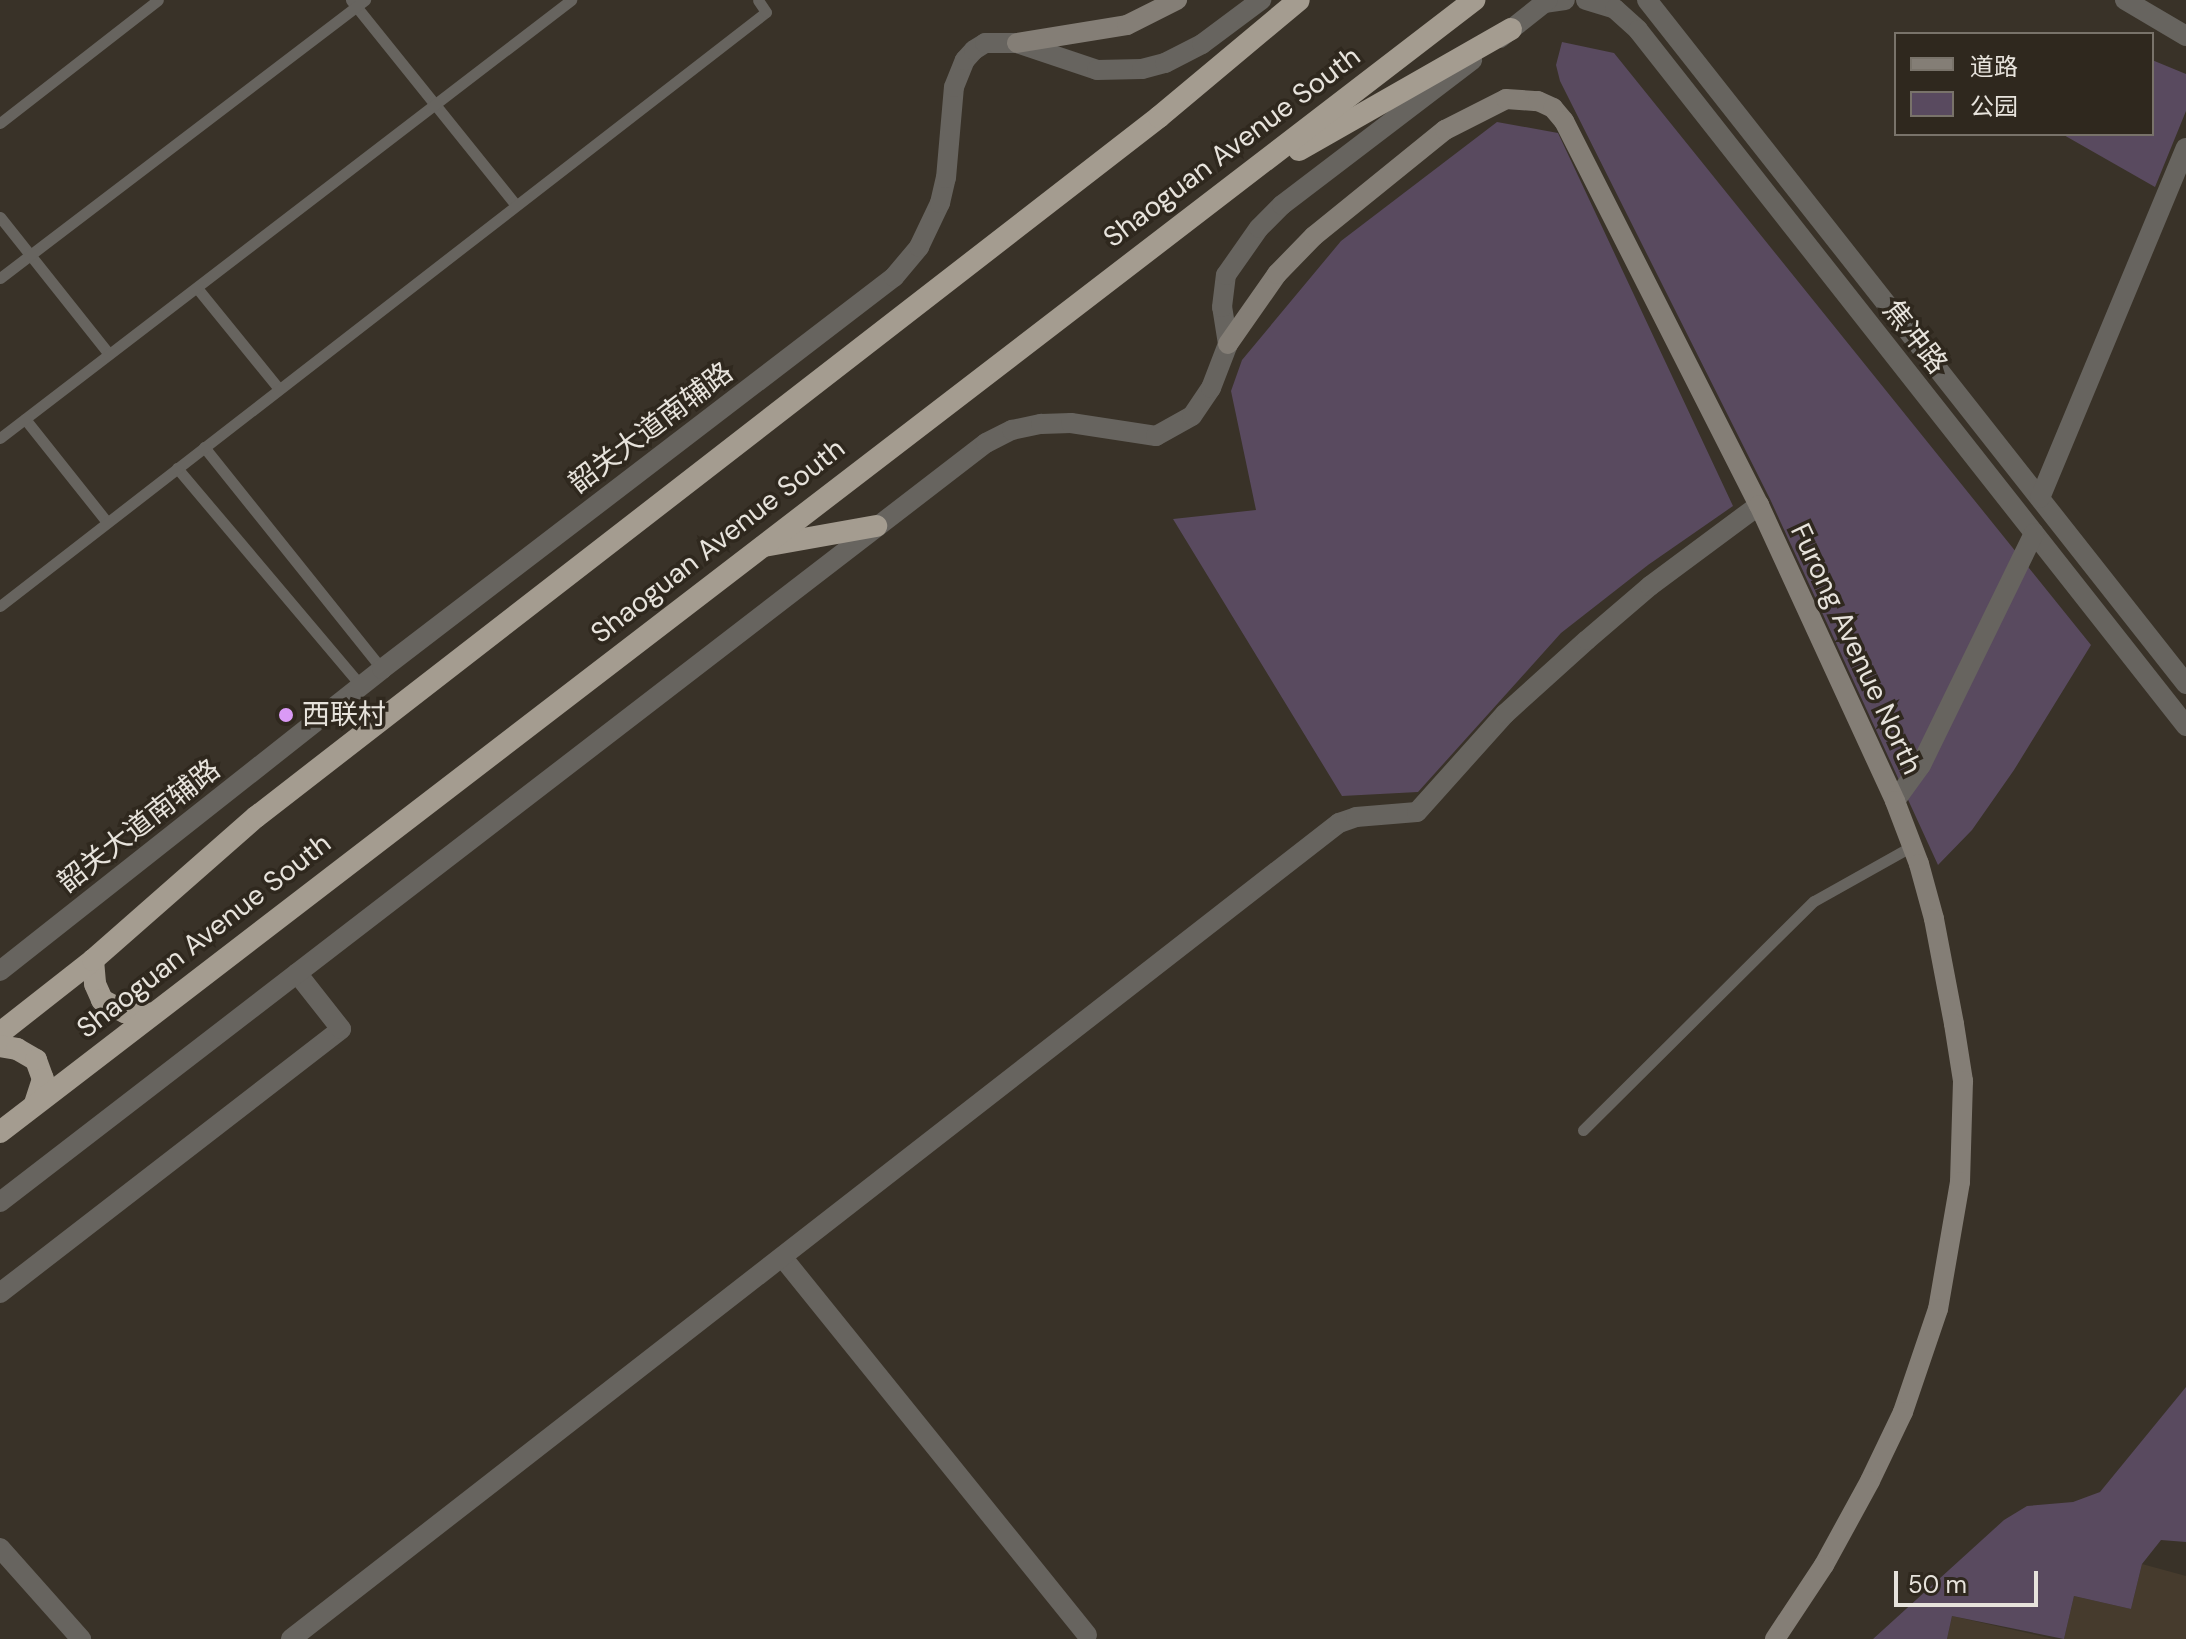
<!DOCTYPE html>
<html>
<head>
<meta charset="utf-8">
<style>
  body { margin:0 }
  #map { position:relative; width:2186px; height:1639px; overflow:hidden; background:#393228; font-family:"DM Sans","Noto Sans SC",sans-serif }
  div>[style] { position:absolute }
  .built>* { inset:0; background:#463b2d }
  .green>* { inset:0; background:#594a5f }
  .service>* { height:11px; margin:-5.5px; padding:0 5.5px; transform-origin:5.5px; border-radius:5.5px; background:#67645f }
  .minor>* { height:20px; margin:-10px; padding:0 10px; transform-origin:10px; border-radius:10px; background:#67645f }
  .tertiary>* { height:20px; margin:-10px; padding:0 10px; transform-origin:10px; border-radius:10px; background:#67645f }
  .secondary>* { height:20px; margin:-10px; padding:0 10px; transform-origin:10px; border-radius:10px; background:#847e76 }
  .trunk>* { height:22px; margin:-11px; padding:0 11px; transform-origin:11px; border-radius:11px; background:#a49c90 }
  .dots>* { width:22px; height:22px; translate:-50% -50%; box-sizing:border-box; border:4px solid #2f281e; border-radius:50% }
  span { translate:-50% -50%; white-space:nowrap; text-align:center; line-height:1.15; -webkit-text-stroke:7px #2f281e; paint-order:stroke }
  .street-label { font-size:28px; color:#e7e3dc }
  .poi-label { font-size:28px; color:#e7e3dc }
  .left { translate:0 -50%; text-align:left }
  .legend { position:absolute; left:1894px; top:32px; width:260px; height:104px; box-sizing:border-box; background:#2f281e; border:2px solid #79736a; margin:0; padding:10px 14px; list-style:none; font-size:24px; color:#e7e3dc }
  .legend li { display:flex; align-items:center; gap:16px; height:40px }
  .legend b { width:40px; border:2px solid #79736a }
  .scale { position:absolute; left:1894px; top:1571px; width:144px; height:36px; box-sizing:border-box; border:4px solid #e7e3dc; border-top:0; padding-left:10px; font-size:24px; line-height:28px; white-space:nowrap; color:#e7e3dc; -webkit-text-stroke:6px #2f281e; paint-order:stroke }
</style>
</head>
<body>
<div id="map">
  <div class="built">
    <i style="clip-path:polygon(2142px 1564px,2186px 1576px,2186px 1639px,2064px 1639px,2074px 1596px,2131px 1609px)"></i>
    <i style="clip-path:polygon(1952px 1616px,2054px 1639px,1947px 1639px)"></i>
  </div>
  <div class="green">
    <i style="clip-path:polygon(1562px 42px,1614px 53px,2091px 645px,2014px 770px,1972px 830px,1938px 865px,1770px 499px,1560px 81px,1556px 65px)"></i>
    <i style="clip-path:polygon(2152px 60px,2186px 74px,2186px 111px,2155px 187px,2062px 134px,2152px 134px)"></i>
    <i style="clip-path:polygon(1497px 122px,1558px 133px,1733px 506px,1648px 565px,1561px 633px,1418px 792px,1342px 796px,1173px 519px,1256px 510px,1231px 391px,1242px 360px,1341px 241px)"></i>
    <i style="clip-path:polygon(2186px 1387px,2186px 1542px,2161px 1540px,2142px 1564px,2131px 1609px,2074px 1596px,2064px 1639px,1952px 1616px,1947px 1639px,1873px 1639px,2004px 1520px,2027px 1506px,2073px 1502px,2100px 1492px)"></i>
  </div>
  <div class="service">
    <i style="left:351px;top:0;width:263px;rotate:51.2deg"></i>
    <i style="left:0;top:123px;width:200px;rotate:-37.9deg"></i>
    <i style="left:0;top:217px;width:175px;rotate:51.5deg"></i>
    <i style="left:0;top:278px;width:459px;rotate:-37.3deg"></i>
    <i style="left:197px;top:288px;width:130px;rotate:50.9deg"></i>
    <i style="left:25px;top:419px;width:132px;rotate:51.5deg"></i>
    <i style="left:0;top:438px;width:720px;rotate:-37.49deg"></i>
    <i style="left:204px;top:447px;width:285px;rotate:51.3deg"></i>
    <i style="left:177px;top:468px;width:287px;rotate:49.8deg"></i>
    <i style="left:0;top:606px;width:969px;rotate:-37.79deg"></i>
    <i style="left:766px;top:12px;width:14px;rotate:-124deg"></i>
    <i style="left:1583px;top:1130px;width:325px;rotate:-44.8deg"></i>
    <i style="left:1814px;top:901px;width:112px;rotate:-29.3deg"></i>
  </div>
  <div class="minor">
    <i style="left:1586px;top:0;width:30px;rotate:17deg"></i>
    <i style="left:1615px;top:9px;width:31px;rotate:42deg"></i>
    <i style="left:1638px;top:30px;width:886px;rotate:51.78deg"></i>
    <i style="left:1647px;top:0;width:871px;rotate:51.76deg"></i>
    <i style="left:2125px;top:0;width:71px;rotate:30.5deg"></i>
    <i style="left:1544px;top:3px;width:21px;rotate:-8deg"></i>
    <i style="left:2040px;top:498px;width:379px;rotate:-67.4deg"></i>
    <i style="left:1895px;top:801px;width:44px;rotate:-54.2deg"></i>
    <i style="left:1921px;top:765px;width:258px;rotate:-64deg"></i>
    <i style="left:783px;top:1258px;width:484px;rotate:51.1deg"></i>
    <i style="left:0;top:1293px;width:431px;rotate:-37.7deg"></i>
    <i style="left:341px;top:1029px;width:71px;rotate:-128.2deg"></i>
    <i style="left:0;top:1548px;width:122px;rotate:48.3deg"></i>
    <i style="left:291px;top:1639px;width:1328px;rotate:-37.91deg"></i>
    <i style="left:1339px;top:823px;width:18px;rotate:-19deg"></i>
    <i style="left:1356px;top:817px;width:61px;rotate:-4.7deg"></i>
    <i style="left:1417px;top:812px;width:132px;rotate:-48.1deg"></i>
    <i style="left:1505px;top:714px;width:110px;rotate:-42.1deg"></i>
    <i style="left:1587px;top:640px;width:83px;rotate:-40.6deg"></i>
    <i style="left:1650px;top:586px;width:136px;rotate:-36.6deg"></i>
  </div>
  <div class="tertiary">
    <i style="left:1500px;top:38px;width:61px;rotate:-38.4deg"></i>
    <i style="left:0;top:971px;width:487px;rotate:-38.3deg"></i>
    <i style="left:382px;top:669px;width:645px;rotate:-37.44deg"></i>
    <i style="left:894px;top:277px;width:39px;rotate:-50deg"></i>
    <i style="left:919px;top:247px;width:49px;rotate:-64.5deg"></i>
    <i style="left:940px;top:203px;width:26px;rotate:-77deg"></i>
    <i style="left:946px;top:178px;width:91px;rotate:-85deg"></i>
    <i style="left:954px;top:87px;width:29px;rotate:-68deg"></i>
    <i style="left:965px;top:60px;width:13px;rotate:-48deg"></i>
    <i style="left:974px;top:50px;width:13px;rotate:-32deg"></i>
    <i style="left:985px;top:43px;width:32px"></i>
    <i style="left:1017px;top:43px;width:84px;rotate:18.6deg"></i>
    <i style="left:1097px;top:70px;width:45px;rotate:-1.3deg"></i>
    <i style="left:1142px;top:69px;width:24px;rotate:-15deg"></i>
    <i style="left:1165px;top:63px;width:42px;rotate:-27.2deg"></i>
    <i style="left:1202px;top:44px;width:74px;rotate:-36.7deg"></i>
    <i style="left:0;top:1202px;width:1244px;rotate:-37.59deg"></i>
    <i style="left:986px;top:443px;width:29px;rotate:-27deg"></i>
    <i style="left:1012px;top:430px;width:30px;rotate:-12deg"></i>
    <i style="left:1041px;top:424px;width:30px;rotate:-2deg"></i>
    <i style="left:1071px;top:423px;width:86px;rotate:8.7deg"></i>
    <i style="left:1156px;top:436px;width:41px;rotate:-29.1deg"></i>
    <i style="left:1192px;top:416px;width:34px;rotate:-56deg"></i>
    <i style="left:1211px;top:388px;width:47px;rotate:-68.9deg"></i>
    <i style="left:1228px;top:344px;width:37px;rotate:-99deg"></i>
    <i style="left:1222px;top:307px;width:32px;rotate:-83deg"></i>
    <i style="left:1226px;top:275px;width:57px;rotate:-54.9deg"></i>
    <i style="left:1259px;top:228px;width:33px;rotate:-45deg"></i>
    <i style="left:1282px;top:205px;width:239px;rotate:-37.3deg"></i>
  </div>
  <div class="secondary">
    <i style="left:1017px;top:43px;width:111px;rotate:-9.3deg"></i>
    <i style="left:1127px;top:25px;width:56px;rotate:-26.6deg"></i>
    <i style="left:1228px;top:344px;width:85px;rotate:-55deg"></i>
    <i style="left:1277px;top:274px;width:53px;rotate:-45.8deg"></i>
    <i style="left:1314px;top:236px;width:169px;rotate:-39deg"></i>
    <i style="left:1445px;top:130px;width:68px;rotate:-26.9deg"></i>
    <i style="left:1506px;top:99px;width:32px;rotate:4deg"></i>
    <i style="left:1538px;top:101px;width:17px;rotate:25deg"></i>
    <i style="left:1553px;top:108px;width:17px;rotate:50deg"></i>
    <i style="left:1564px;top:121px;width:431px;rotate:63.1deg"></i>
    <i style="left:1759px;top:505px;width:326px;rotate:65.3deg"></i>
    <i style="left:1895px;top:801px;width:67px;rotate:69.1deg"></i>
    <i style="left:1919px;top:864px;width:57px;rotate:74.7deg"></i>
    <i style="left:1934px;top:919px;width:107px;rotate:79.2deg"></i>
    <i style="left:1954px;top:1024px;width:58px;rotate:81deg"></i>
    <i style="left:1963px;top:1081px;width:101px;rotate:91.7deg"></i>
    <i style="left:1960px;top:1182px;width:129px;rotate:99.8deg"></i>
    <i style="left:1938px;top:1309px;width:109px;rotate:108.8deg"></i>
    <i style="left:1903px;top:1412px;width:76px;rotate:115.6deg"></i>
    <i style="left:1870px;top:1481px;width:96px;rotate:118.7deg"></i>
    <i style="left:1824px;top:1565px;width:89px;rotate:123.5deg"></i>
  </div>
  <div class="trunk">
    <i style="left:1299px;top:150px;width:244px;rotate:-29.7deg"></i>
    <i style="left:764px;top:546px;width:114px;rotate:-10.1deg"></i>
    <i style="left:93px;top:960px;width:24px;rotate:85deg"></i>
    <i style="left:95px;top:984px;width:17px;rotate:66deg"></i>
    <i style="left:102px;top:1000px;width:26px;rotate:28deg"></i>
    <i style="left:125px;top:1012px;width:26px;rotate:4deg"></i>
    <i style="left:0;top:1033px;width:118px;rotate:-38.1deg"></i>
    <i style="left:93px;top:960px;width:217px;rotate:-41.3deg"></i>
    <i style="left:256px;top:817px;width:1143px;rotate:-37.78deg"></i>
    <i style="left:1159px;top:117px;width:182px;rotate:-39.9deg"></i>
    <i style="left:0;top:1046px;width:17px;rotate:10deg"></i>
    <i style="left:17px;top:1049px;width:22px;rotate:30deg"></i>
    <i style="left:36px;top:1060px;width:20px;rotate:70deg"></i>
    <i style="left:43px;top:1079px;width:26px;rotate:108deg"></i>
    <i style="left:0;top:1132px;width:1859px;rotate:-37.52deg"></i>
  </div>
  <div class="dots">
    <i style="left:286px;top:715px;background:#da9af6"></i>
  </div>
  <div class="street-label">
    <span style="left:1232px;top:147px;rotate:-37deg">Shaoguan Avenue South</span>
    <span style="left:1915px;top:337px;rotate:52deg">焦冲路</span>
    <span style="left:651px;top:428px;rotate:-37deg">韶关大道南辅路</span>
    <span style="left:718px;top:541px;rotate:-38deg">Shaoguan Avenue South</span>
    <span style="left:1856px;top:649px;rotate:65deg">Furong Avenue North</span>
    <span style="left:139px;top:826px;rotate:-38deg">韶关大道南辅路</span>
    <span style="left:204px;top:936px;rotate:-38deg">Shaoguan Avenue South</span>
  </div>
  <div class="poi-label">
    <span class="left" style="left:302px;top:715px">西联村</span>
  </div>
  <ul class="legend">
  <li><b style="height:10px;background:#847e76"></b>道路</li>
  <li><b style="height:22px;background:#594a5f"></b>公园</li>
  </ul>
  <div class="scale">50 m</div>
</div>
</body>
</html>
